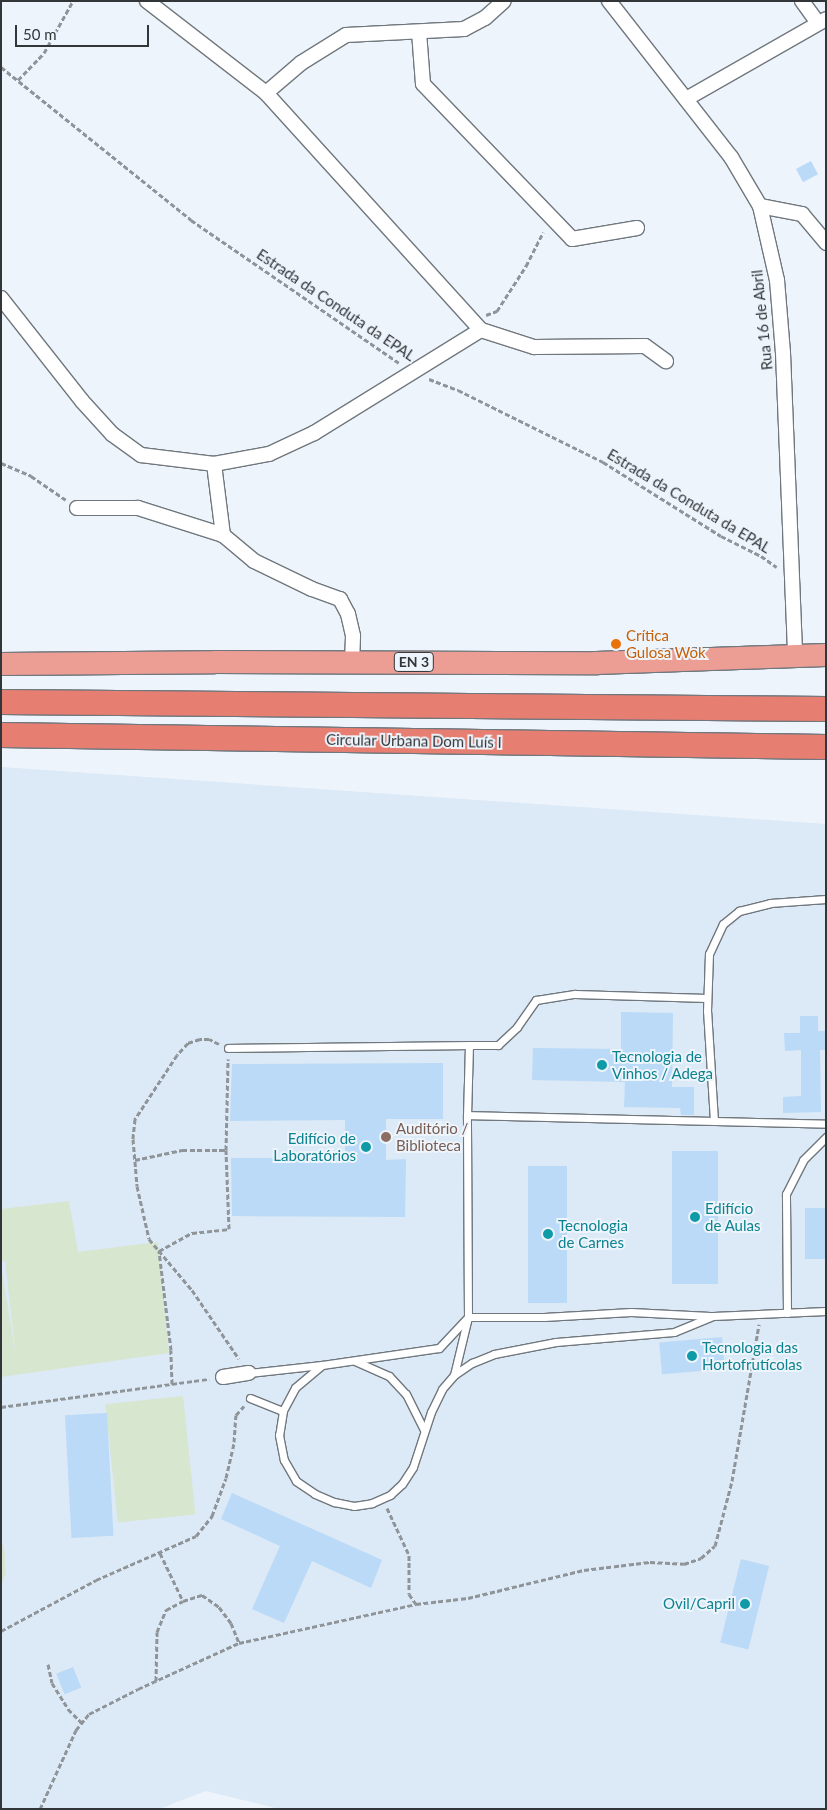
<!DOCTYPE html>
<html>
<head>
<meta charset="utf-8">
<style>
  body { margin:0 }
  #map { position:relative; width:827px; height:1810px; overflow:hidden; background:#edf4fb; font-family:Lato,sans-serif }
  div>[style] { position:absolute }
  .built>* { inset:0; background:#dce9f6 }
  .green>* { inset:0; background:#d7e6cf; transform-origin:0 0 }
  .building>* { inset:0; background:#badaf7; transform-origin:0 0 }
  .path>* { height:3px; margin-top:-1.5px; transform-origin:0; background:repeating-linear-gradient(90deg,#8f9499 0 5px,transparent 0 7.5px) }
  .roads { filter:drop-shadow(1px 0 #70777d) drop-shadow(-1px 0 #70777d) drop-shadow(0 1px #70777d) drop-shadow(0 -1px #70777d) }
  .service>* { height:7px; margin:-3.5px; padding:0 3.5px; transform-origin:3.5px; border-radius:3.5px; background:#fff }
  .minor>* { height:14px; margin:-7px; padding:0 7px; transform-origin:7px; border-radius:7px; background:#fff }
  .primary>* { height:22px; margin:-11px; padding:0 11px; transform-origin:11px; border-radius:11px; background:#ec9e95 }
  .trunk>* { height:24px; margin:-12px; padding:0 12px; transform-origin:12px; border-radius:12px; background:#e67e72 }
  .dots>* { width:14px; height:14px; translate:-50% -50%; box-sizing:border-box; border:2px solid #edf4fb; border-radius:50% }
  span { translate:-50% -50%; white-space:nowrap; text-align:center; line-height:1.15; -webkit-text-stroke:4px #edf4fb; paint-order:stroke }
  .shield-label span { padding:1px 4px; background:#edf4fb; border:1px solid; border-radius:4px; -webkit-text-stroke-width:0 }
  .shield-label { font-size:14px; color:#333639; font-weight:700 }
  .street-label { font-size:15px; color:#333639 }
  .food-label { font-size:15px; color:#c56008 }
  .left { translate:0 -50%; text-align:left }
  .culture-label { font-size:15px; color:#0d838f }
  .right { translate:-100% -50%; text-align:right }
  .education-label { font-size:15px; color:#785e54 }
  .frame { position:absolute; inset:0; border:2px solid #333639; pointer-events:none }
  .scale { position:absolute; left:15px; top:25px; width:134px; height:22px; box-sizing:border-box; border:2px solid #333639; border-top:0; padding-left:6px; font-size:15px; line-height:18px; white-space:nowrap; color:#333639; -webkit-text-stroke:4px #edf4fb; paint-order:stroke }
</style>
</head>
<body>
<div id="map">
  <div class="built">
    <i style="clip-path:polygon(1px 767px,826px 824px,826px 1809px,279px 1809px,206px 1791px,159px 1809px,1px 1809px)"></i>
  </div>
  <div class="green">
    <i style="clip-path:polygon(69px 1201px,78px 1252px,158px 1242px,169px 1353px,1px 1377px,1px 1265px,16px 1357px,5px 1261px,15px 1260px,1px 1261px,1px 1209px)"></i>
    <i style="left:183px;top:1396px;width:119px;height:78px;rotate:84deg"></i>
    <i style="clip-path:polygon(1px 1541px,4px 1548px,6px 1573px,1px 1585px)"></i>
  </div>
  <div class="building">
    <i style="left:811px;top:161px;width:15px;height:17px;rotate:62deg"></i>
    <i style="clip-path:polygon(621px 1012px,673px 1013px,672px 1087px,694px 1087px,694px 1115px,681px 1115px,680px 1108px,624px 1107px,625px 1082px,532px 1080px,533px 1048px,621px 1049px)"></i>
    <i style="clip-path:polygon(800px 1016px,818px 1016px,818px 1031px,826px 1031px,826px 1050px,820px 1050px,821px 1112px,783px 1113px,783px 1097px,801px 1096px,801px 1050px,785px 1051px,784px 1033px,800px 1033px)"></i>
    <i style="clip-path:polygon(443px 1063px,443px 1119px,386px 1119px,386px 1160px,406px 1159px,405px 1217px,232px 1216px,231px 1158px,345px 1158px,345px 1120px,230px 1121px,232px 1064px)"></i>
    <i style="left:672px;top:1151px;width:46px;height:133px"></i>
    <i style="left:528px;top:1166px;width:39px;height:137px"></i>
    <i style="left:805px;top:1208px;width:21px;height:51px"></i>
    <i style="left:722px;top:1337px;width:32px;height:63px;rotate:85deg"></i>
    <i style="left:107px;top:1413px;width:123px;height:42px;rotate:87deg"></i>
    <i style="clip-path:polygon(232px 1493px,382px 1560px,371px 1588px,312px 1561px,284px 1623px,252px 1609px,280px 1546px,221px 1519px)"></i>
    <i style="left:741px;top:1559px;width:29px;height:86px;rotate:14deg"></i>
    <i style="left:73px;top:1667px;width:22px;height:18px;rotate:68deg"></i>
  </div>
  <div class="path">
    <i style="left:1px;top:67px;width:244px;rotate:38.8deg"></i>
    <i style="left:191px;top:220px;width:252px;rotate:34.5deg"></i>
    <i style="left:18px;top:80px;width:37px;rotate:-46deg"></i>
    <i style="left:44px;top:53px;width:60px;rotate:-60.9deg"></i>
    <i style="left:486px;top:315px;width:12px;rotate:-20deg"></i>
    <i style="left:497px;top:311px;width:54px;rotate:-57.2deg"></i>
    <i style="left:526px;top:266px;width:38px;rotate:-63deg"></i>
    <i style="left:429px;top:379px;width:31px;rotate:21deg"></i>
    <i style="left:458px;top:390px;width:162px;rotate:26.4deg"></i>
    <i style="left:603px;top:462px;width:139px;rotate:32.1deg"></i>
    <i style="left:721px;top:536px;width:45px;rotate:26.6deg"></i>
    <i style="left:761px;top:556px;width:19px;rotate:35deg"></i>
    <i style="left:1px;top:463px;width:33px;rotate:23deg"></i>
    <i style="left:31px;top:476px;width:42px;rotate:34.4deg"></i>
    <i style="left:219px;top:1044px;width:11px;rotate:-153deg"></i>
    <i style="left:209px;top:1039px;width:9px;rotate:180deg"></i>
    <i style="left:200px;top:1039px;width:13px;rotate:162deg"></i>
    <i style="left:188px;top:1043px;width:16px;rotate:133deg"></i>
    <i style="left:177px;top:1055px;width:77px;rotate:123.3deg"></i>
    <i style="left:135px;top:1119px;width:20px;rotate:96deg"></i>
    <i style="left:133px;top:1139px;width:47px;rotate:85.1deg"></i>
    <i style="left:137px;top:1186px;width:54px;rotate:77.2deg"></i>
    <i style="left:149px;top:1239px;width:67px;rotate:49.9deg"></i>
    <i style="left:192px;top:1290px;width:83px;rotate:55.7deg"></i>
    <i style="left:135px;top:1160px;width:48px;rotate:-12deg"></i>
    <i style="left:182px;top:1150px;width:44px"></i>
    <i style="left:172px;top:1384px;width:34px;rotate:-92deg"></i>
    <i style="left:171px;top:1350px;width:100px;rotate:-96.9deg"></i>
    <i style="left:159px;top:1251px;width:38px;rotate:-29deg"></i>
    <i style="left:192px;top:1233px;width:37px;rotate:-6deg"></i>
    <i style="left:229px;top:1229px;width:79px;rotate:-92.2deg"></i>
    <i style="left:226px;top:1150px;width:91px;rotate:-88.7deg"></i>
    <i style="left:1px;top:1407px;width:210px;rotate:-7.7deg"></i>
    <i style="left:387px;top:1508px;width:52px;rotate:64.9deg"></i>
    <i style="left:409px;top:1555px;width:39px;rotate:90deg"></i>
    <i style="left:409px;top:1594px;width:12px;rotate:55deg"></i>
    <i style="left:416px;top:1604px;width:52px;rotate:-6.6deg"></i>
    <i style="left:468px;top:1598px;width:119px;rotate:-13.6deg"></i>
    <i style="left:584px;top:1570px;width:66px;rotate:-6.9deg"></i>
    <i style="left:650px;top:1562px;width:34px;rotate:3deg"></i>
    <i style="left:684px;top:1564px;width:18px;rotate:-19deg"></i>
    <i style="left:701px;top:1558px;width:18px;rotate:-41deg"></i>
    <i style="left:715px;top:1546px;width:67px;rotate:-75.3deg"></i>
    <i style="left:732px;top:1481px;width:159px;rotate:-80.2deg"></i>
    <i style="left:160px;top:1553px;width:53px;rotate:64.4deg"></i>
    <i style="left:183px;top:1601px;width:20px;rotate:-18deg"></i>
    <i style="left:202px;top:1595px;width:21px;rotate:35deg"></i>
    <i style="left:219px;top:1607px;width:20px;rotate:53deg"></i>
    <i style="left:231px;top:1623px;width:22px;rotate:68deg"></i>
    <i style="left:1px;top:1631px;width:108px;rotate:-28.2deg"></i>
    <i style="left:96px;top:1580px;width:109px;rotate:-23.7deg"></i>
    <i style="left:196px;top:1536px;width:26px;rotate:-51deg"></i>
    <i style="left:212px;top:1516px;width:40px;rotate:-69.8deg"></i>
    <i style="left:226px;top:1478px;width:37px;rotate:-77deg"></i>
    <i style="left:234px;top:1442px;width:27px;rotate:-86deg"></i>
    <i style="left:236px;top:1415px;width:12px;rotate:-48deg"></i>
    <i style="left:48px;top:1664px;width:19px;rotate:78deg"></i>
    <i style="left:52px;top:1683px;width:31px;rotate:58deg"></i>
    <i style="left:68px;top:1709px;width:20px;rotate:45deg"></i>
    <i style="left:156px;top:1681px;width:49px;rotate:-88.8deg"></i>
    <i style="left:157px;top:1632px;width:24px;rotate:-68deg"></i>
    <i style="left:166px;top:1610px;width:19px;rotate:-28deg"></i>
    <i style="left:40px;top:1809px;width:87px;rotate:-65.5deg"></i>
    <i style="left:76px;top:1730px;width:21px;rotate:-51deg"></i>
    <i style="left:89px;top:1714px;width:55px;rotate:-27deg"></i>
    <i style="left:138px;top:1689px;width:111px;rotate:-24.5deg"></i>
    <i style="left:239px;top:1643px;width:181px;rotate:-12.4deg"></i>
  </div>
  <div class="roads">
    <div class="service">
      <i style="left:469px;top:1045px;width:29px"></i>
      <i style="left:498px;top:1045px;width:26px;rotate:-43deg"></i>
      <i style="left:517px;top:1027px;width:33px;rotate:-55deg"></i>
      <i style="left:536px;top:1000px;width:39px;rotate:-9deg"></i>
      <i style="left:575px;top:994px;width:132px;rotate:1.7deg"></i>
      <i style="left:228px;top:1048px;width:241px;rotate:-0.7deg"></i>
      <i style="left:469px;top:1045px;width:70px;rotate:91.6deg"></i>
      <i style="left:467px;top:1115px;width:359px;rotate:1.4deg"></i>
      <i style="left:714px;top:1121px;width:110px;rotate:-93.6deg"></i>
      <i style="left:707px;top:1011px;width:57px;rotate:-88deg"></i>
      <i style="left:709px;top:954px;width:33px;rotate:-65deg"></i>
      <i style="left:723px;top:924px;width:21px;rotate:-39deg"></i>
      <i style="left:739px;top:911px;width:32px;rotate:-14deg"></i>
      <i style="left:770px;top:903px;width:56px;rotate:-4.1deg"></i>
      <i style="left:787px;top:1313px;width:119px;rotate:-90.5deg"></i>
      <i style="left:786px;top:1194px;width:38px;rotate:-63deg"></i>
      <i style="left:803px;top:1160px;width:33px;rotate:-45deg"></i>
      <i style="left:355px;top:1361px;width:37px;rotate:24deg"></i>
      <i style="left:389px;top:1376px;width:25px;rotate:47deg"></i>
      <i style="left:406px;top:1394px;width:40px;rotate:63.4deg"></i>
      <i style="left:322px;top:1365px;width:35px;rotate:140deg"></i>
      <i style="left:295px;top:1388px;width:26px;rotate:118deg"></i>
      <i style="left:283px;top:1411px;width:24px;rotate:99deg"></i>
      <i style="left:279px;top:1435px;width:25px;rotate:79deg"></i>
      <i style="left:284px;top:1460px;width:24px;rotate:60deg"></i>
      <i style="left:296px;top:1481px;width:23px;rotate:34deg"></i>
      <i style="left:315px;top:1494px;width:21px;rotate:23deg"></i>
      <i style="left:334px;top:1502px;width:20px;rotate:11deg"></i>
      <i style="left:354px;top:1506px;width:18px;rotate:-9deg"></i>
      <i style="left:372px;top:1503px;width:20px;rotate:-24deg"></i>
      <i style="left:390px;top:1495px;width:16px;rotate:-43deg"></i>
      <i style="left:402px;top:1484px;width:20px;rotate:-57deg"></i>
      <i style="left:413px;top:1467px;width:58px;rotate:-71.9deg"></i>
      <i style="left:431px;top:1412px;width:25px;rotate:-64deg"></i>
      <i style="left:442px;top:1389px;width:18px;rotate:-49deg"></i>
      <i style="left:454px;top:1375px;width:22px;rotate:-34deg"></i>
      <i style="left:472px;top:1363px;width:24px;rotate:-22deg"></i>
      <i style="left:494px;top:1354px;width:63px;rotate:-11deg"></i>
      <i style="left:556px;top:1342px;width:118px;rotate:-4.8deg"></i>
      <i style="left:674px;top:1332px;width:42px;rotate:-22.3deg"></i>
      <i style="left:713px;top:1316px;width:113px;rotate:-2.5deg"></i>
      <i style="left:249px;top:1373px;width:73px;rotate:-6.3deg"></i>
      <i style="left:322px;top:1365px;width:118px;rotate:-8.3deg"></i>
      <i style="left:439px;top:1348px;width:42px;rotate:-46.9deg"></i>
      <i style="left:468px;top:1317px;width:202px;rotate:-90.3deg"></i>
      <i style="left:454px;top:1375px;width:60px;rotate:-76.4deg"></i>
      <i style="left:468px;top:1317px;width:76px"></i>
      <i style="left:544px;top:1317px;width:87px;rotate:-3.3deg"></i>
      <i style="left:631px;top:1312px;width:79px;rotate:2.9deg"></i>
      <i style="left:250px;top:1398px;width:35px;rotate:22deg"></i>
    </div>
    <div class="minor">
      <i style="left:147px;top:1px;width:150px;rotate:37.7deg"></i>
      <i style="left:266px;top:93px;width:320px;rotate:47.8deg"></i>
      <i style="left:481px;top:330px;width:56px;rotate:17.8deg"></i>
      <i style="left:534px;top:347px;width:111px;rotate:-0.5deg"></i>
      <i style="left:645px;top:346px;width:26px;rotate:36deg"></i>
      <i style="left:609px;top:1px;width:198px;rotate:52deg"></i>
      <i style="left:731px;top:157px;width:57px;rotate:59.4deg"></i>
      <i style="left:760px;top:206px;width:76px;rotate:77.1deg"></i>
      <i style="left:777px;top:280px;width:73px;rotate:85.3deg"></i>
      <i style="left:783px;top:353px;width:303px;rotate:87.7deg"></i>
      <i style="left:802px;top:1px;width:27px;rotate:54deg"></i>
      <i style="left:419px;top:32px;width:52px;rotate:85.6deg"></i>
      <i style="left:423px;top:84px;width:215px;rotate:46.1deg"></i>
      <i style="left:572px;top:239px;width:66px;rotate:-9.6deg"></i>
      <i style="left:266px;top:93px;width:46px;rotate:-40.6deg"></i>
      <i style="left:301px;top:63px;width:53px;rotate:-31.9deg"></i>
      <i style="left:346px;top:35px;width:118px;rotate:-2.9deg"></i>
      <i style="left:464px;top:29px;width:24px;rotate:-28deg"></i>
      <i style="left:485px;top:18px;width:25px;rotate:-42deg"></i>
      <i style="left:686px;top:99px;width:161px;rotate:-29.7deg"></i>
      <i style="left:760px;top:206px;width:43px;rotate:10.8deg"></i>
      <i style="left:802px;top:214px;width:38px;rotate:50deg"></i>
      <i style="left:1px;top:298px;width:131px;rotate:51.8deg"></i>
      <i style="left:82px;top:401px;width:45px;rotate:47.7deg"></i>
      <i style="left:112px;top:434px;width:36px;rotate:36deg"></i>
      <i style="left:141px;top:455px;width:74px;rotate:7deg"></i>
      <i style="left:214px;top:464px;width:56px;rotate:-10.3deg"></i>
      <i style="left:269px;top:454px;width:50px;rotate:-25deg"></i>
      <i style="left:314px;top:433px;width:196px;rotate:-31.7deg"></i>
      <i style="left:214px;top:464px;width:72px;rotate:82.8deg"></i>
      <i style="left:223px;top:535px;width:40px;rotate:40deg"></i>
      <i style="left:254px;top:561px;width:64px;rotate:25.8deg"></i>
      <i style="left:312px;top:589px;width:30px;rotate:20deg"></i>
      <i style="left:340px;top:599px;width:17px;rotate:62deg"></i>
      <i style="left:348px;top:614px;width:23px;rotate:77deg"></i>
      <i style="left:353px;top:636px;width:26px;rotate:92deg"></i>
      <i style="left:77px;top:508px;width:61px"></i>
      <i style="left:138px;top:508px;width:89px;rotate:17.6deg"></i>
      <i style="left:223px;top:1377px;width:26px;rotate:-9deg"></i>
    </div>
    <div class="primary">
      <i style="left:1px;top:664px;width:214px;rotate:-0.5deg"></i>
      <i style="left:215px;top:662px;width:381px;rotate:0.2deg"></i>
      <i style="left:596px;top:663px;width:230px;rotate:-2deg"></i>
    </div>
    <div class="trunk">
      <i style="left:1px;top:702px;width:825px;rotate:0.49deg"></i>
      <i style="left:1px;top:735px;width:825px;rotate:0.83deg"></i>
    </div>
  </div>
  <div class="dots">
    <i style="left:616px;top:644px;background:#e8710a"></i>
    <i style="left:602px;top:1065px;background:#0f9aa8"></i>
    <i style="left:386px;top:1137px;background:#8d6e63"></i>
    <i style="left:366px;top:1147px;background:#0f9aa8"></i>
    <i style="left:695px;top:1217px;background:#0f9aa8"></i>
    <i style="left:548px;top:1234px;background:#0f9aa8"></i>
    <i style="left:692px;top:1356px;background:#0f9aa8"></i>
    <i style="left:745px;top:1604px;background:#0f9aa8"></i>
  </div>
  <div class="shield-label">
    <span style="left:414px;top:662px">EN 3</span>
  </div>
  <div class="street-label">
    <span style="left:336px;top:305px;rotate:34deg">Estrada da Conduta da EPAL</span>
    <span style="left:762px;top:320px;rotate:-96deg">Rua 16 de Abril</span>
    <span style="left:689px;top:501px;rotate:31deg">Estrada da Conduta da EPAL</span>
    <span style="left:414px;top:741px;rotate:1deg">Circular Urbana Dom Luís I</span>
  </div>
  <div class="food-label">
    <span class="left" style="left:626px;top:644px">Crítica<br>Gulosa Wok</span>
  </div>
  <div class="culture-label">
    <span class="left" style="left:612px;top:1065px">Tecnologia de<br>Vinhos / Adega</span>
    <span class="right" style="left:356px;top:1147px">Edifício de<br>Laboratórios</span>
    <span class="left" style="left:705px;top:1217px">Edifício<br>de Aulas</span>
    <span class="left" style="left:558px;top:1234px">Tecnologia<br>de Carnes</span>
    <span class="left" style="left:702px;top:1356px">Tecnologia das<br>Hortofrutícolas</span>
    <span class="right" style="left:735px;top:1604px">Ovil/Capril</span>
  </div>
  <div class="education-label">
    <span class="left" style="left:396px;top:1137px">Auditório /<br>Biblioteca</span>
  </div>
  <div class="frame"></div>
  <div class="scale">50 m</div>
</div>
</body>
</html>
